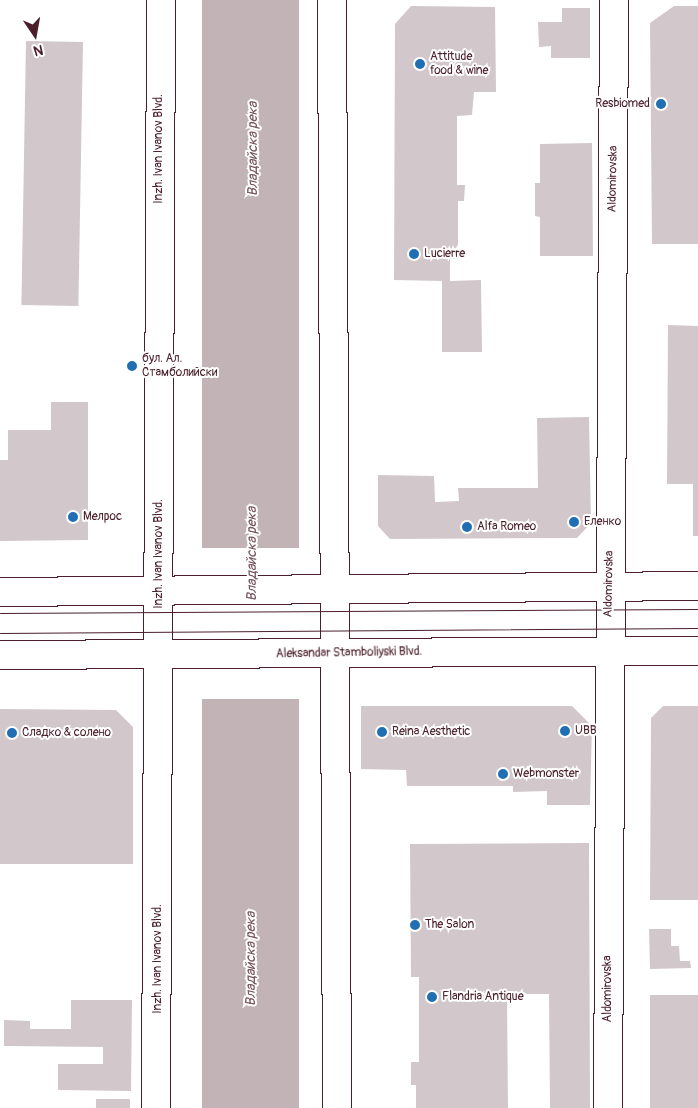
<!DOCTYPE html>
<html>
<head>
<meta charset="utf-8">
<style>
  body { margin:0 }
  #map { position:relative; width:698px; height:1108px; overflow:hidden; background:#fff; font-family:Pangolin,sans-serif }
  div>[style] { position:absolute }
  .water>* { inset:0; background:#c1b3b6; transform-origin:0 0 }
  .pier>* { inset:0; background:#fff; transform-origin:0 0 }
  .building>* { inset:0; background:#d2c7cb; transform-origin:0 0 }
  .roads { filter:drop-shadow(1px 0 #4a1f2b) drop-shadow(-1px 0 #4a1f2b) drop-shadow(0 1px #4a1f2b) drop-shadow(0 -1px #4a1f2b) }
  .minor>* { height:28px; margin:-14px; padding:0 14px; transform-origin:14px; border-radius:14px; background:#fff }
  .secondary>* { height:28px; margin:-14px; padding:0 14px; transform-origin:14px; border-radius:14px; background:#fff }
  .tram>* { height:1px; margin:-0.5px; padding:0 0.5px; transform-origin:0.5px; border-radius:0.5px; background:#4a1f2b }
  .dots>* { width:14px; height:14px; translate:-50% -50%; box-sizing:border-box; border:2px solid #fff; border-radius:50% }
  span { translate:-50% -50%; white-space:nowrap; text-align:center; line-height:1.15; -webkit-text-stroke:4px #fff; paint-order:stroke }
  .poi-label { font-size:12px; color:#4a1f2b }
  .left { translate:0 -50%; text-align:left }
  .right { translate:-100% -50%; text-align:right }
  .street-label { font-size:12px; color:#4a1f2b }
  .water-label { font-size:14px; color:#74535c; font-style:italic }
  .north { position:absolute; left:10px; top:10px; width:50px; height:50px; -webkit-text-stroke:4px #fff; paint-order:stroke; rotate:168deg; font-size:14px; font-weight:700; line-height:20px; text-align:center; color:#4a1f2b }
  .north::after { content:''; display:block; margin:auto; width:18px; height:22px; background:#4a1f2b; clip-path:polygon(50% 0,100% 100%,50% 72%,0 100%) }
</style>
</head>
<body>
<div id="map">
  <div class="water">
    <i style="left:202px;top:0;width:97px;height:1108px"></i>
  </div>
  <div class="pier">
    <i style="left:199px;top:548px;width:105px;height:151px"></i>
  </div>
  <div class="building">
    <i style="clip-path:polygon(411px 6px,495px 7px,496px 92px,474px 92px,472px 115px,457px 116px,457px 185px,465px 185px,464px 201px,458px 201px,458px 259px,450px 258px,450px 281px,481px 280px,482px 352px,442px 352px,442px 281px,394px 280px,395px 24px)"></i>
    <i style="clip-path:polygon(674px 6px,698px 6px,698px 244px,652px 244px,650px 23px)"></i>
    <i style="clip-path:polygon(562px 8px,590px 8px,590px 58px,551px 58px,551px 46px,539px 47px,538px 22px,562px 22px)"></i>
    <i style="left:26px;top:41px;width:57px;height:264px;rotate:1deg"></i>
    <i style="clip-path:polygon(592px 143px,593px 256px,540px 256px,540px 217px,535px 216px,535px 183px,540px 183px,540px 144px)"></i>
    <i style="clip-path:polygon(668px 325px,698px 326px,698px 536px,693px 536px,693px 484px,667px 484px)"></i>
    <i style="clip-path:polygon(51px 402px,88px 402px,88px 540px,0 541px,0 460px,8px 460px,8px 430px,51px 430px)"></i>
    <i style="clip-path:polygon(589px 417px,591px 523px,577px 538px,390px 539px,378px 526px,378px 475px,434px 476px,435px 502px,459px 501px,458px 488px,538px 488px,537px 418px)"></i>
    <i style="clip-path:polygon(361px 706px,572px 706px,592px 726px,590px 805px,547px 805px,547px 791px,513px 792px,513px 786px,407px 786px,406px 770px,361px 769px)"></i>
    <i style="clip-path:polygon(663px 706px,698px 706px,698px 900px,650px 900px,651px 718px)"></i>
    <i style="clip-path:polygon(0 709px,116px 710px,133px 727px,133px 864px,0 864px)"></i>
    <i style="clip-path:polygon(589px 843px,590px 1108px,550px 1108px,549px 994px,507px 994px,508px 1108px,416px 1108px,416px 1085px,411px 1085px,411px 1062px,419px 1062px,419px 977px,411px 977px,410px 844px)"></i>
    <i style="clip-path:polygon(649px 929px,671px 929px,671px 946px,679px 946px,680px 961px,690px 961px,691px 968px,650px 969px)"></i>
    <i style="left:650px;top:995px;width:48px;height:113px"></i>
    <i style="clip-path:polygon(71px 1000px,132px 1000px,131px 1091px,58px 1090px,58px 1064px,103px 1064px,103px 1047px,4px 1046px,4px 1020px,30px 1021px,30px 1029px,71px 1029px)"></i>
    <i style="left:96px;top:1099px;width:34px;height:9px"></i>
  </div>
  <div class="roads">
    <div class="minor">
      <i style="left:332px;top:0;width:1108px;rotate:89.74deg"></i>
      <i style="left:156px;top:1108px;width:1108px;rotate:-89.74deg"></i>
      <i style="left:608px;top:1108px;width:1108px;rotate:-89.69deg"></i>
    </div>
    <div class="secondary">
      <i style="left:0;top:592px;width:698px;rotate:-0.49deg"></i>
      <i style="left:0;top:655px;width:698px;rotate:-0.33deg"></i>
    </div>
  </div>
  <div class="tram">
    <i style="left:0;top:613px;width:698px;rotate:-0.33deg"></i>
    <i style="left:0;top:633px;width:698px;rotate:-0.41deg"></i>
  </div>
  <div class="dots">
    <i style="left:420px;top:64px;background:#1f6fb2"></i>
    <i style="left:661px;top:104px;background:#1f6fb2"></i>
    <i style="left:414px;top:254px;background:#1f6fb2"></i>
    <i style="left:132px;top:366px;background:#1f6fb2"></i>
    <i style="left:73px;top:517px;background:#1f6fb2"></i>
    <i style="left:574px;top:522px;background:#1f6fb2"></i>
    <i style="left:467px;top:527px;background:#1f6fb2"></i>
    <i style="left:565px;top:731px;background:#1f6fb2"></i>
    <i style="left:382px;top:732px;background:#1f6fb2"></i>
    <i style="left:12px;top:733px;background:#1f6fb2"></i>
    <i style="left:503px;top:774px;background:#1f6fb2"></i>
    <i style="left:415px;top:925px;background:#1f6fb2"></i>
    <i style="left:432px;top:997px;background:#1f6fb2"></i>
  </div>
  <div class="poi-label">
    <span class="left" style="left:430px;top:64px">Attitude<br>food &amp; wine</span>
    <span class="right" style="left:650px;top:104px">Resbiomed</span>
    <span class="left" style="left:424px;top:254px">Lucierre</span>
    <span class="left" style="left:142px;top:366px">бул. Ал.<br>Стамболийски</span>
    <span class="left" style="left:83px;top:517px">Мелрос</span>
    <span class="left" style="left:584px;top:522px">Еленко</span>
    <span class="left" style="left:477px;top:527px">Alfa Romeo</span>
    <span class="left" style="left:575px;top:731px">UBB</span>
    <span class="left" style="left:392px;top:732px">Reina Aesthetic</span>
    <span class="left" style="left:22px;top:733px">Сладко &amp; солено</span>
    <span class="left" style="left:513px;top:774px">Webmonster</span>
    <span class="left" style="left:425px;top:925px">The Salon</span>
    <span class="left" style="left:442px;top:997px">Flandria Antique</span>
  </div>
  <div class="street-label">
    <span style="left:159px;top:149px;rotate:-90deg">Inzh. Ivan Ivanov Blvd.</span>
    <span style="left:613px;top:179px;rotate:-89deg">Aldomirovska</span>
    <span style="left:159px;top:554px;rotate:-90deg">Inzh. Ivan Ivanov Blvd.</span>
    <span style="left:609px;top:584px;rotate:-89deg">Aldomirovska</span>
    <span style="left:349px;top:653px;rotate:-1deg">Aleksandar Stamboliyski Blvd.</span>
    <span style="left:158px;top:959px;rotate:-90deg">Inzh. Ivan Ivanov Blvd.</span>
    <span style="left:608px;top:989px;rotate:-90deg">Aldomirovska</span>
  </div>
  <div class="water-label">
    <span style="left:253px;top:149px;rotate:-90deg">Владайска река</span>
    <span style="left:252px;top:554px;rotate:-90deg">Владайска река</span>
    <span style="left:251px;top:959px;rotate:-90deg">Владайска река</span>
  </div>
  <div class="north">N</div>
</div>
</body>
</html>
